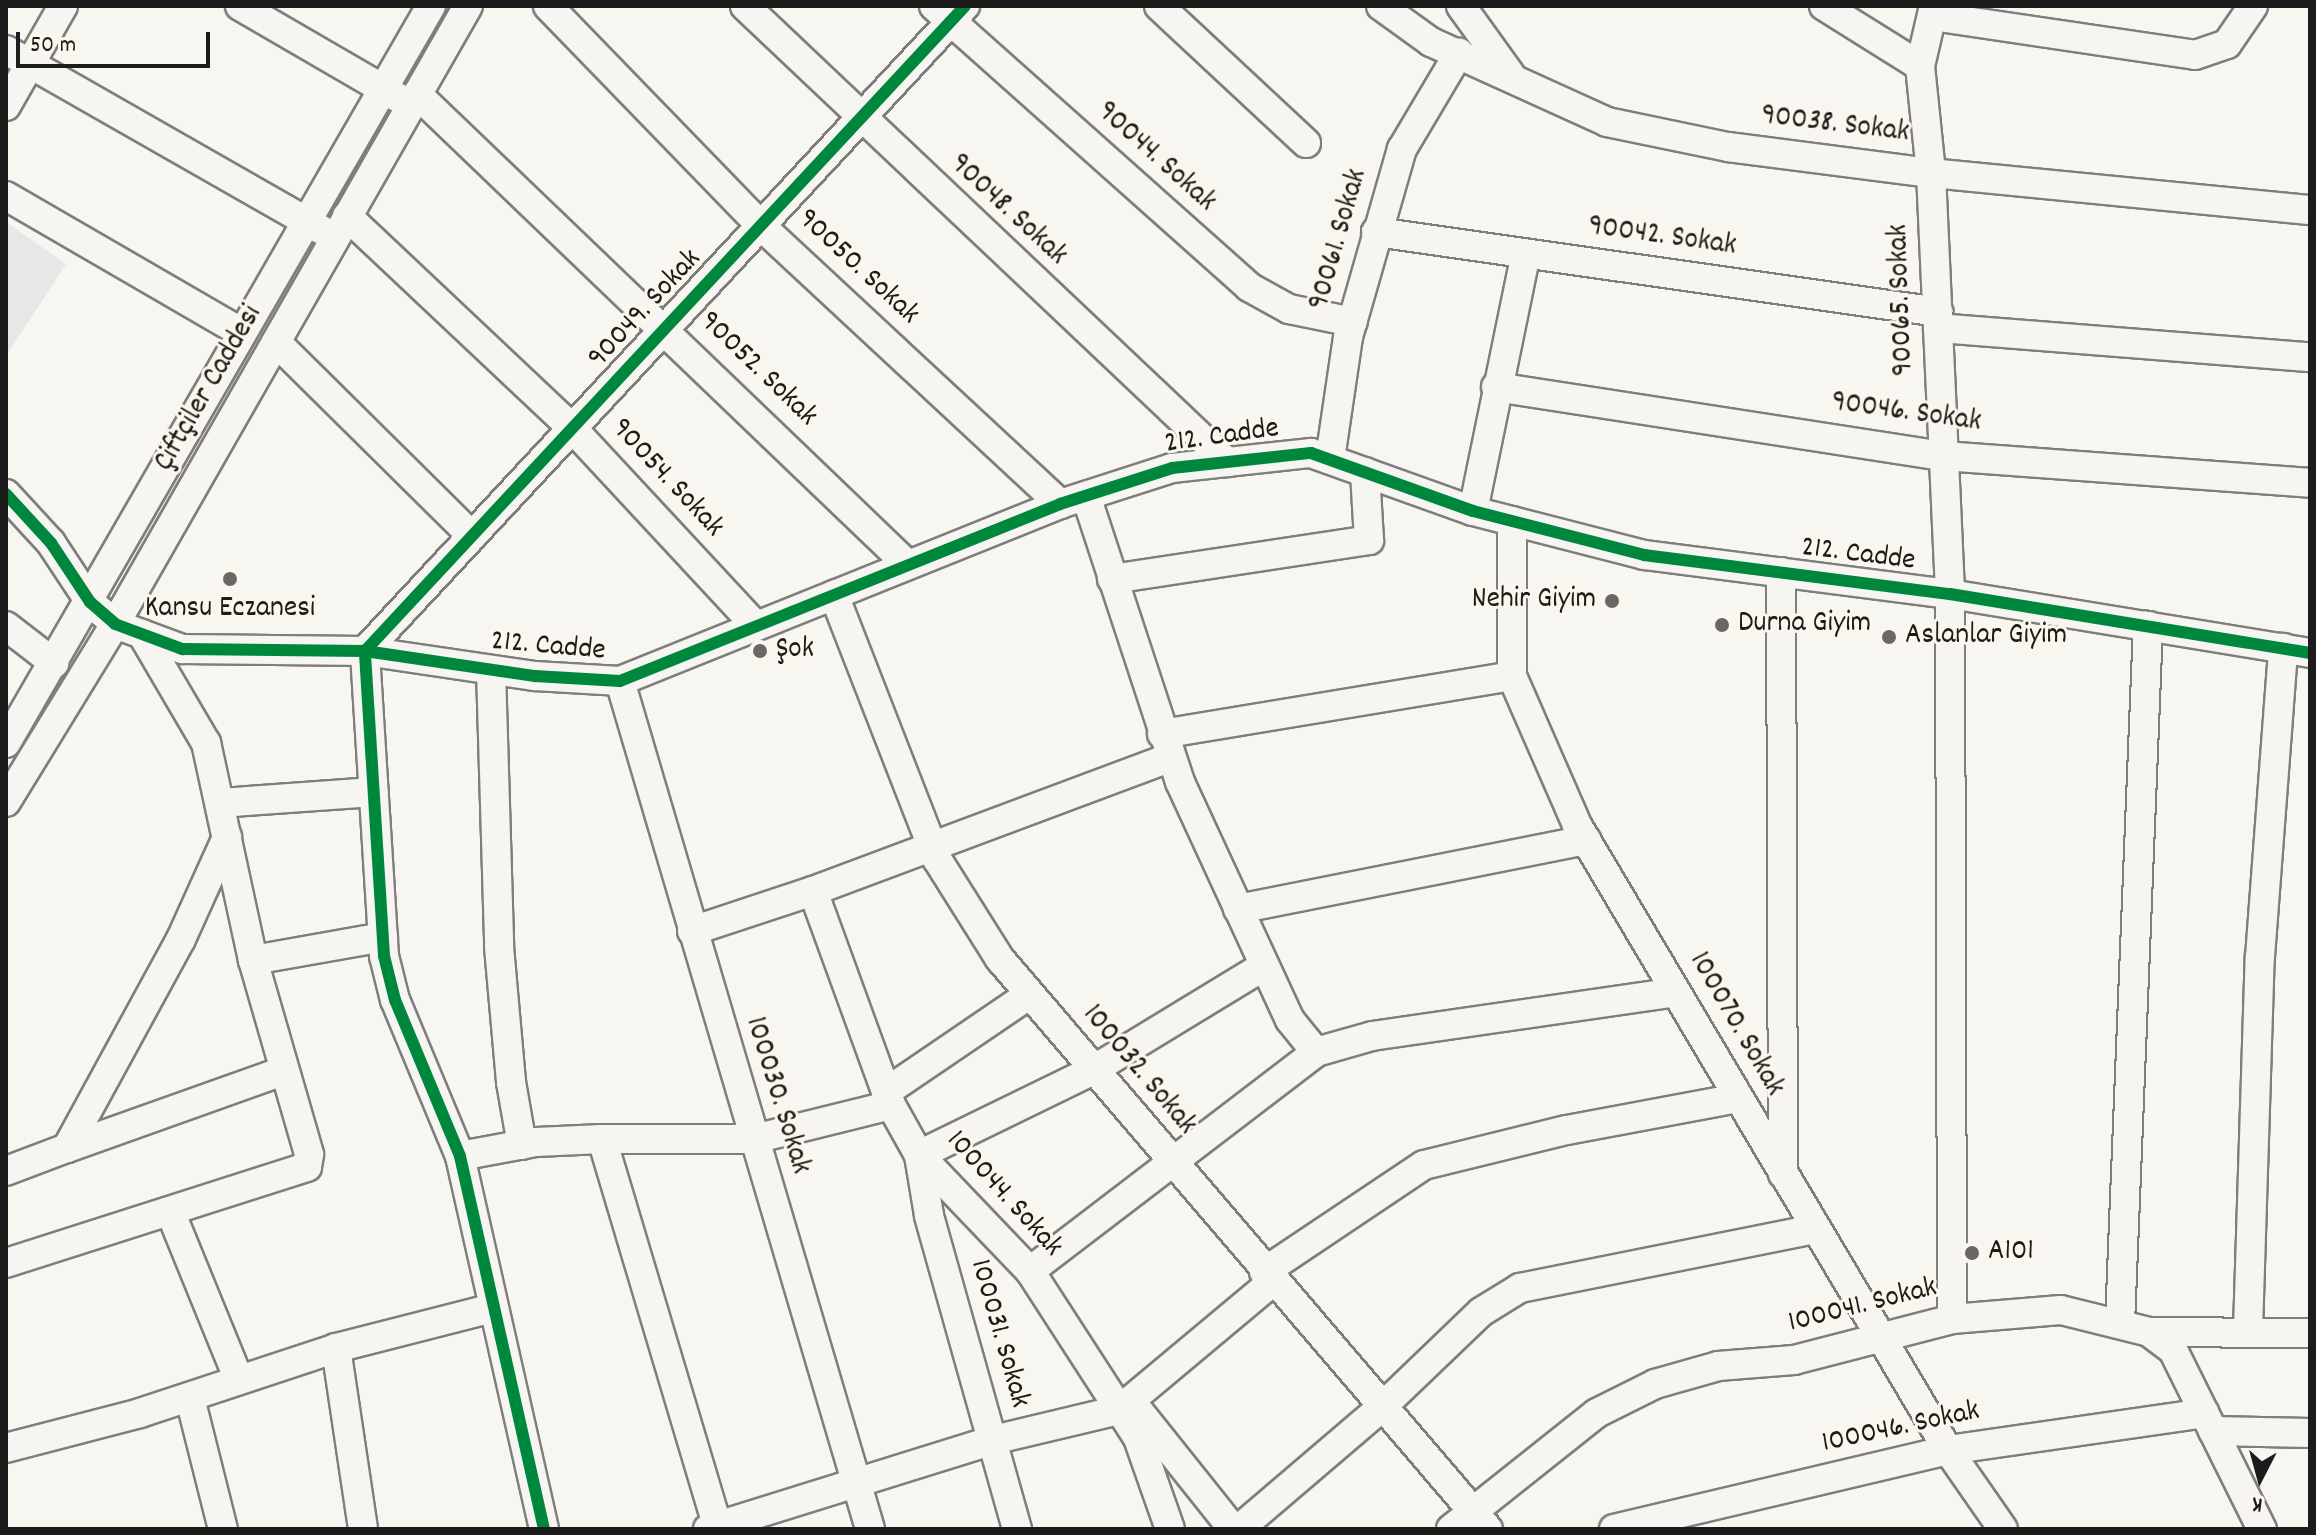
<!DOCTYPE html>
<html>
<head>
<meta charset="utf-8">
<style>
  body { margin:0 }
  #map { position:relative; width:2316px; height:1535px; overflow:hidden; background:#f8f6f0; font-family:Dekko,sans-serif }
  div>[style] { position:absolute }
  .built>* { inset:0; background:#e6e8e8 }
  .roads { filter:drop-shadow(2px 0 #7f7e7b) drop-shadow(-2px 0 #7f7e7b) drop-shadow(0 2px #7f7e7b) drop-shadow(0 -2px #7f7e7b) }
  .minor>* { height:28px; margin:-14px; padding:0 14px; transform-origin:14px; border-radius:14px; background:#f6f5f1 }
  .cycleway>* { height:12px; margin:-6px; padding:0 6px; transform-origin:6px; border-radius:6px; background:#00873e }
  .dots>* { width:22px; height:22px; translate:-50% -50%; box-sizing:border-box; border:4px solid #fbf7ec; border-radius:50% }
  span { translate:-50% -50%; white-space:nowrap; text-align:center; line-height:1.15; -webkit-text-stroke:6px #fbf7ec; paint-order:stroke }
  .street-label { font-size:30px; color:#1c1c1c }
  .poi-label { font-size:30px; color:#1c1c1c }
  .right { translate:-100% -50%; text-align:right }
  .left { translate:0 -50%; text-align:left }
  .frame { position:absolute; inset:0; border:8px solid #1c1c1c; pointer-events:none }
  .north { position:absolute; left:2220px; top:1439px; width:80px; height:80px; -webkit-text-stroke:6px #fbf7ec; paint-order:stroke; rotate:186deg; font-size:22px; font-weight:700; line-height:32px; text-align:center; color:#1c1c1c }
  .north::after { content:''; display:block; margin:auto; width:28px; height:36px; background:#1c1c1c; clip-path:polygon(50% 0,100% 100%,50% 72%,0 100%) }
  .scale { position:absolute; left:16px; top:32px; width:194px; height:36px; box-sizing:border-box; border:4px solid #1c1c1c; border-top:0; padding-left:10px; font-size:24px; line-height:28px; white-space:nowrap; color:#1c1c1c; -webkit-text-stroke:6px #fbf7ec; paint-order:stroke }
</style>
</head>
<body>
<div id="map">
  <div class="built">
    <i style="clip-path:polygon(6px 222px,66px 264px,6px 356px)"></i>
  </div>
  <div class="roads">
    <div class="minor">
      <i style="left:240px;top:6px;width:184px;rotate:30.1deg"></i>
      <i style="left:548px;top:6px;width:305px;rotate:45.9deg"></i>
      <i style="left:760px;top:225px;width:410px;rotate:42.9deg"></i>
      <i style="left:745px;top:6px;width:664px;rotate:43.41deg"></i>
      <i style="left:934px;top:6px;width:422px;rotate:41.7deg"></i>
      <i style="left:1249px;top:287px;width:46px;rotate:28.8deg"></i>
      <i style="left:1289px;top:309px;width:65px;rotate:11.5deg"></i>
      <i style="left:1159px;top:6px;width:201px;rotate:43deg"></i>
      <i style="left:1381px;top:6px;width:62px;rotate:35.8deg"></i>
      <i style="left:1431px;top:42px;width:193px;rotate:24.4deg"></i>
      <i style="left:1607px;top:122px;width:124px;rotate:11.7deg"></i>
      <i style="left:1728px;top:147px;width:205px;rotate:7.3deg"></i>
      <i style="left:1931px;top:173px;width:381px;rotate:5.6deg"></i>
      <i style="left:1461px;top:6px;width:84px;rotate:54.2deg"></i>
      <i style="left:1824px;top:6px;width:113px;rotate:32deg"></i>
      <i style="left:1934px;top:6px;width:62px;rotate:103.1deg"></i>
      <i style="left:1920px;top:66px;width:108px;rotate:84.1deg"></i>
      <i style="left:1931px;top:173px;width:421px;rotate:87.4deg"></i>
      <i style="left:1950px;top:594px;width:725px;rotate:89.84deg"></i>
      <i style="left:1932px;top:16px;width:266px;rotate:8.4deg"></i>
      <i style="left:2195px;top:55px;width:34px;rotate:-19deg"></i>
      <i style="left:2227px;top:44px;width:46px;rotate:-55.6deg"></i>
      <i style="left:6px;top:50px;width:363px;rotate:29.7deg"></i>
      <i style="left:417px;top:94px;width:680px;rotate:43.81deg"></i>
      <i style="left:6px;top:106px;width:115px;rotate:-60.3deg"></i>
      <i style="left:6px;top:196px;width:273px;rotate:30.1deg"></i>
      <i style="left:347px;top:216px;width:309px;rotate:43.3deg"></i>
      <i style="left:572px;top:428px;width:270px;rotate:47.1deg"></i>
      <i style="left:1376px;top:232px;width:568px;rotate:8.1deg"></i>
      <i style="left:1938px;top:328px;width:373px;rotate:4.5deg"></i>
      <i style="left:276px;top:342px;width:276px;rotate:44.7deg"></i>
      <i style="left:1496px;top:387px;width:453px;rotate:8.8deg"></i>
      <i style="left:1944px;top:456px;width:367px;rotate:4.2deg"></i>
      <i style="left:1330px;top:459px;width:123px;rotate:-81.6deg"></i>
      <i style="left:1348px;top:337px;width:196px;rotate:-74deg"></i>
      <i style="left:1402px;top:149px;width:112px;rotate:-59.3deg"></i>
      <i style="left:6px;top:494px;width:67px;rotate:47.4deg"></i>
      <i style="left:51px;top:543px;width:71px;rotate:56.5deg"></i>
      <i style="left:90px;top:602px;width:33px;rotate:41deg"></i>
      <i style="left:115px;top:624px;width:72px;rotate:20.5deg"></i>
      <i style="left:182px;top:649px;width:183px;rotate:0.6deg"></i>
      <i style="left:365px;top:651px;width:172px;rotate:8.4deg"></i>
      <i style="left:535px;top:676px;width:85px;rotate:3.4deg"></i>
      <i style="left:620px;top:681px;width:474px;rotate:-21.9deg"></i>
      <i style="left:1060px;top:504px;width:118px;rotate:-17.8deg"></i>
      <i style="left:1172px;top:468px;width:140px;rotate:-6.2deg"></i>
      <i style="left:1311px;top:453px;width:172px;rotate:19.7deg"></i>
      <i style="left:1473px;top:511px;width:177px;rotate:14.4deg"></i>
      <i style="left:1644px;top:555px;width:308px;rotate:7.3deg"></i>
      <i style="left:1950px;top:594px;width:365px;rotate:9.3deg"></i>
      <i style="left:1086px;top:496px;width:301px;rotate:71.8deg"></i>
      <i style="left:1180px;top:782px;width:262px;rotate:65.2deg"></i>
      <i style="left:1290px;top:1020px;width:41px;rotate:50.9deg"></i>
      <i style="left:1473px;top:511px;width:263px;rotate:-78.4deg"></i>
      <i style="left:1512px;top:521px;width:155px;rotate:90deg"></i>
      <i style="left:1512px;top:676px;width:163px;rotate:66.4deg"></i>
      <i style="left:1577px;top:825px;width:727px;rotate:59.31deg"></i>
      <i style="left:1948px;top:1450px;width:96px;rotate:55.2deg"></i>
      <i style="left:1781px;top:572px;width:602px;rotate:89.81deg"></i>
      <i style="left:1112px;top:579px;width:260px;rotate:-8.6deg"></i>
      <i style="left:1369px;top:540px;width:68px;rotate:-93.4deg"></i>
      <i style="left:834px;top:595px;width:283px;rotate:68.7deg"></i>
      <i style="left:937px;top:859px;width:118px;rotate:57.8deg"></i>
      <i style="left:1000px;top:959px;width:750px;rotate:49.43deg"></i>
      <i style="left:6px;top:626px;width:61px;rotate:37.6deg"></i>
      <i style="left:491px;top:670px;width:277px;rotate:88.3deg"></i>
      <i style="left:499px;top:947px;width:136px;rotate:84.9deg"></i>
      <i style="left:511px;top:1082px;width:64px;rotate:80.1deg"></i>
      <i style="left:620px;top:681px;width:884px;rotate:73.57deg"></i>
      <i style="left:1162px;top:734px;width:355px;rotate:-9.4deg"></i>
      <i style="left:6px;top:743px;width:851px;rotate:-60.03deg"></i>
      <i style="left:6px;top:802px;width:209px;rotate:-58.5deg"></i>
      <i style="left:115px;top:624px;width:712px;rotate:-60.27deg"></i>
      <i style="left:220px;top:803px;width:154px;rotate:-4.1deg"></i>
      <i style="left:813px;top:891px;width:228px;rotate:70deg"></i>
      <i style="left:891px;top:1105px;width:57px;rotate:60.8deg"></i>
      <i style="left:919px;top:1155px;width:161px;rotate:46.3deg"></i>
      <i style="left:1030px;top:1271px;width:199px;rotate:57.1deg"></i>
      <i style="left:1138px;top:1438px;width:96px;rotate:70.6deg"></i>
      <i style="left:1238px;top:909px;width:355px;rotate:-11.2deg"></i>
      <i style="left:692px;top:931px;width:127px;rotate:-18.3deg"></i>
      <i style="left:813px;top:891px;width:382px;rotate:-20.5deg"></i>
      <i style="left:253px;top:960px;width:132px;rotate:-10deg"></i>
      <i style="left:886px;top:1092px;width:174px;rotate:-34.2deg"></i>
      <i style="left:602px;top:1139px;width:407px;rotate:73.4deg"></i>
      <i style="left:67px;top:1148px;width:229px;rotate:-19.6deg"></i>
      <i style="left:460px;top:1156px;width:77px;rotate:-10.4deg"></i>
      <i style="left:536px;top:1142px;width:66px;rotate:-2.6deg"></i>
      <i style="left:602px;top:1139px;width:152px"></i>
      <i style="left:754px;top:1139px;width:141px;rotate:-13.9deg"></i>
      <i style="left:6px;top:1171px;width:65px;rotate:-20.7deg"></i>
      <i style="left:67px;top:1148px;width:238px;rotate:-61.4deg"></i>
      <i style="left:181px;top:939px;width:112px;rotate:-65.7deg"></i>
      <i style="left:170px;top:1211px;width:180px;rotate:67.8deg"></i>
      <i style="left:6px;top:1263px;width:316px;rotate:-17.7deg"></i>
      <i style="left:307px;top:1167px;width:13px;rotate:-81deg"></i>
      <i style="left:309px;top:1154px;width:202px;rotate:-106.1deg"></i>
      <i style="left:253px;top:960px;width:222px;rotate:-102.2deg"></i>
      <i style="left:206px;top:743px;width:126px;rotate:-120.4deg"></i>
      <i style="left:1030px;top:1271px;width:360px;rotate:-37.4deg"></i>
      <i style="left:1316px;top:1052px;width:58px;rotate:-15.9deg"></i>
      <i style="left:1372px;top:1036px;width:307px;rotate:-8.2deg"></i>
      <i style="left:1264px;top:1272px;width:192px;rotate:-33.8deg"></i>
      <i style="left:1424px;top:1165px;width:147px;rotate:-13.8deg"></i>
      <i style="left:1567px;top:1130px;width:174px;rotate:-10.6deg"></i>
      <i style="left:2120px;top:1323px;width:698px;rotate:-87.7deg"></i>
      <i style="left:2248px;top:1330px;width:373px;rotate:-88.2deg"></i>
      <i style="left:2260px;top:957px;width:310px;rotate:-85.7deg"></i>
      <i style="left:2149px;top:1332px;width:30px;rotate:37deg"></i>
      <i style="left:2173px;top:1350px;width:200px;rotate:63.6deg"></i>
      <i style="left:336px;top:1348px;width:183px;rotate:81.5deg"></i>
      <i style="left:190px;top:1398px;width:135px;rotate:75.9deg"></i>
      <i style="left:1134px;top:1405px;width:159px;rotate:51.4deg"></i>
      <i style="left:2213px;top:1431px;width:97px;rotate:1.2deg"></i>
      <i style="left:6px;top:1448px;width:138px;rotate:-14.6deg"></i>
      <i style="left:140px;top:1413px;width:206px;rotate:-18.3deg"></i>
      <i style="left:336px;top:1348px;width:162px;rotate:-14.3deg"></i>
      <i style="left:544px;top:1529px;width:382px;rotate:-102.7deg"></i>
      <i style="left:460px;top:1156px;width:169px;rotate:-112.6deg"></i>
      <i style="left:395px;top:1000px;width:45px;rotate:-104deg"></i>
      <i style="left:384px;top:956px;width:306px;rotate:-93.6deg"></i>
      <i style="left:365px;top:651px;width:881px;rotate:-47.07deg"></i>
      <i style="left:708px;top:1529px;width:299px;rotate:-17.3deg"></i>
      <i style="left:993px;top:1440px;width:130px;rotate:-13.4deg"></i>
      <i style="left:1119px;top:1410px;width:199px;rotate:-39.9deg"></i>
      <i style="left:1017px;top:1529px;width:326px;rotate:-105.7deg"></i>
      <i style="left:929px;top:1215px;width:61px;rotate:-99.5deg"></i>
      <i style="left:919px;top:1155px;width:194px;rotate:-26deg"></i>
      <i style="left:1093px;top:1070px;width:200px;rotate:-31.3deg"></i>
      <i style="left:1239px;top:1529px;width:188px;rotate:-40.5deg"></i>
      <i style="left:1382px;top:1407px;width:137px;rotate:-43.8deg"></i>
      <i style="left:1481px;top:1312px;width:46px;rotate:-31.6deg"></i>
      <i style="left:1520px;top:1288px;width:302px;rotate:-11.3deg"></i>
      <i style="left:1451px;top:1529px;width:186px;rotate:-38.5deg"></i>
      <i style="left:1597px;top:1413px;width:65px;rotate:-26.6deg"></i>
      <i style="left:1655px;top:1384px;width:66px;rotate:-15.9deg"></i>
      <i style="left:1718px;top:1366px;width:76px;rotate:-4.5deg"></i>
      <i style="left:1794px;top:1360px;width:163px;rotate:-14.5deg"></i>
      <i style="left:1952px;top:1319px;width:109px;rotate:-4.7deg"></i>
      <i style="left:2061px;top:1310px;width:91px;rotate:14deg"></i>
      <i style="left:2149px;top:1332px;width:161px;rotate:0.4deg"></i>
      <i style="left:1614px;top:1529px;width:343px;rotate:-13.3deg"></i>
      <i style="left:1948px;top:1450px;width:259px;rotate:-8.2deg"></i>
    </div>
  </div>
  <div class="cycleway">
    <i style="left:6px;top:494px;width:67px;rotate:47.4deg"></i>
    <i style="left:51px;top:543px;width:71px;rotate:56.5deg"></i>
    <i style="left:90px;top:602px;width:33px;rotate:41deg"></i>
    <i style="left:115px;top:624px;width:72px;rotate:20.5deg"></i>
    <i style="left:182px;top:649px;width:183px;rotate:0.6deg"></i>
    <i style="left:365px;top:651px;width:172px;rotate:8.4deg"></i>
    <i style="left:535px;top:676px;width:85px;rotate:3.4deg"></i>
    <i style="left:620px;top:681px;width:474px;rotate:-21.9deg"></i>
    <i style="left:1060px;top:504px;width:118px;rotate:-17.8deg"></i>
    <i style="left:1172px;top:468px;width:140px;rotate:-6.2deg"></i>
    <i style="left:1311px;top:453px;width:172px;rotate:19.7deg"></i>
    <i style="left:1473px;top:511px;width:177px;rotate:14.4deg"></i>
    <i style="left:1644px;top:555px;width:308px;rotate:7.3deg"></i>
    <i style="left:1950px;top:594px;width:365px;rotate:9.3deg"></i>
    <i style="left:544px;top:1529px;width:382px;rotate:-102.7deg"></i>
    <i style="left:460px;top:1156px;width:169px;rotate:-112.6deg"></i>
    <i style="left:395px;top:1000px;width:45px;rotate:-104deg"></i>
    <i style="left:384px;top:956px;width:306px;rotate:-93.6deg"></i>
    <i style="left:365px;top:651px;width:881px;rotate:-47.07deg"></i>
  </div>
  <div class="dots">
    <i style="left:230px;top:579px;background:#696866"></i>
    <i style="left:1612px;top:601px;background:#696866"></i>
    <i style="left:1722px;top:625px;background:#696866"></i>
    <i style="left:1889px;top:637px;background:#696866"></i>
    <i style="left:760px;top:651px;background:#696866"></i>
    <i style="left:1972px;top:1253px;background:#696866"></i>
  </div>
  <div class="street-label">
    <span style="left:1835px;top:126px;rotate:7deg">90038. Sokak</span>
    <span style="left:1155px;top:158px;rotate:42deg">90044. Sokak</span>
    <span style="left:1007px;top:211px;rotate:43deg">90048. Sokak</span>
    <span style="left:1662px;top:238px;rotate:8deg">90042. Sokak</span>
    <span style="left:1340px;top:240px;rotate:-74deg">90061. Sokak</span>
    <span style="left:857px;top:268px;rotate:43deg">90050. Sokak</span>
    <span style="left:1903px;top:300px;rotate:-92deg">90065. Sokak</span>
    <span style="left:646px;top:310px;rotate:-47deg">90049. Sokak</span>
    <span style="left:757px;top:370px;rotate:44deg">90052. Sokak</span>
    <span style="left:210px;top:389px;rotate:-60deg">Çiftçiler Caddesi</span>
    <span style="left:1906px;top:414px;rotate:8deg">90046. Sokak</span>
    <span style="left:1222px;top:438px;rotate:-8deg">212. Cadde</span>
    <span style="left:666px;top:479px;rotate:47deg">90054. Sokak</span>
    <span style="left:1858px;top:556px;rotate:7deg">212. Cadde</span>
    <span style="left:548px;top:648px;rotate:5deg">212. Cadde</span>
    <span style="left:1735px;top:1025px;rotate:60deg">100070. Sokak</span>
    <span style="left:1138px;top:1071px;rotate:50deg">100032. Sokak</span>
    <span style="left:776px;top:1096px;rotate:73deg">100030. Sokak</span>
    <span style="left:1003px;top:1195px;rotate:48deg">100044. Sokak</span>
    <span style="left:1863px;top:1307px;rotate:-14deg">100041. Sokak</span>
    <span style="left:998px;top:1334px;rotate:74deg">100031. Sokak</span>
    <span style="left:1901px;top:1429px;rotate:-12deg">100046. Sokak</span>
  </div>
  <div class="poi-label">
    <span class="right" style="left:1596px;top:601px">Nehir Giyim</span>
    <span style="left:230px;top:610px">Kansu Eczanesi</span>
    <span class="left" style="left:1738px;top:625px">Durna Giyim</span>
    <span class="left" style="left:1905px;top:637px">Aslanlar Giyim</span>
    <span class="left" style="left:776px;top:651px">Şok</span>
    <span class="left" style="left:1988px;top:1253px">A101</span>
  </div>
  <div class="frame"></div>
  <div class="north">K</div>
  <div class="scale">50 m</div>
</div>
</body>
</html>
